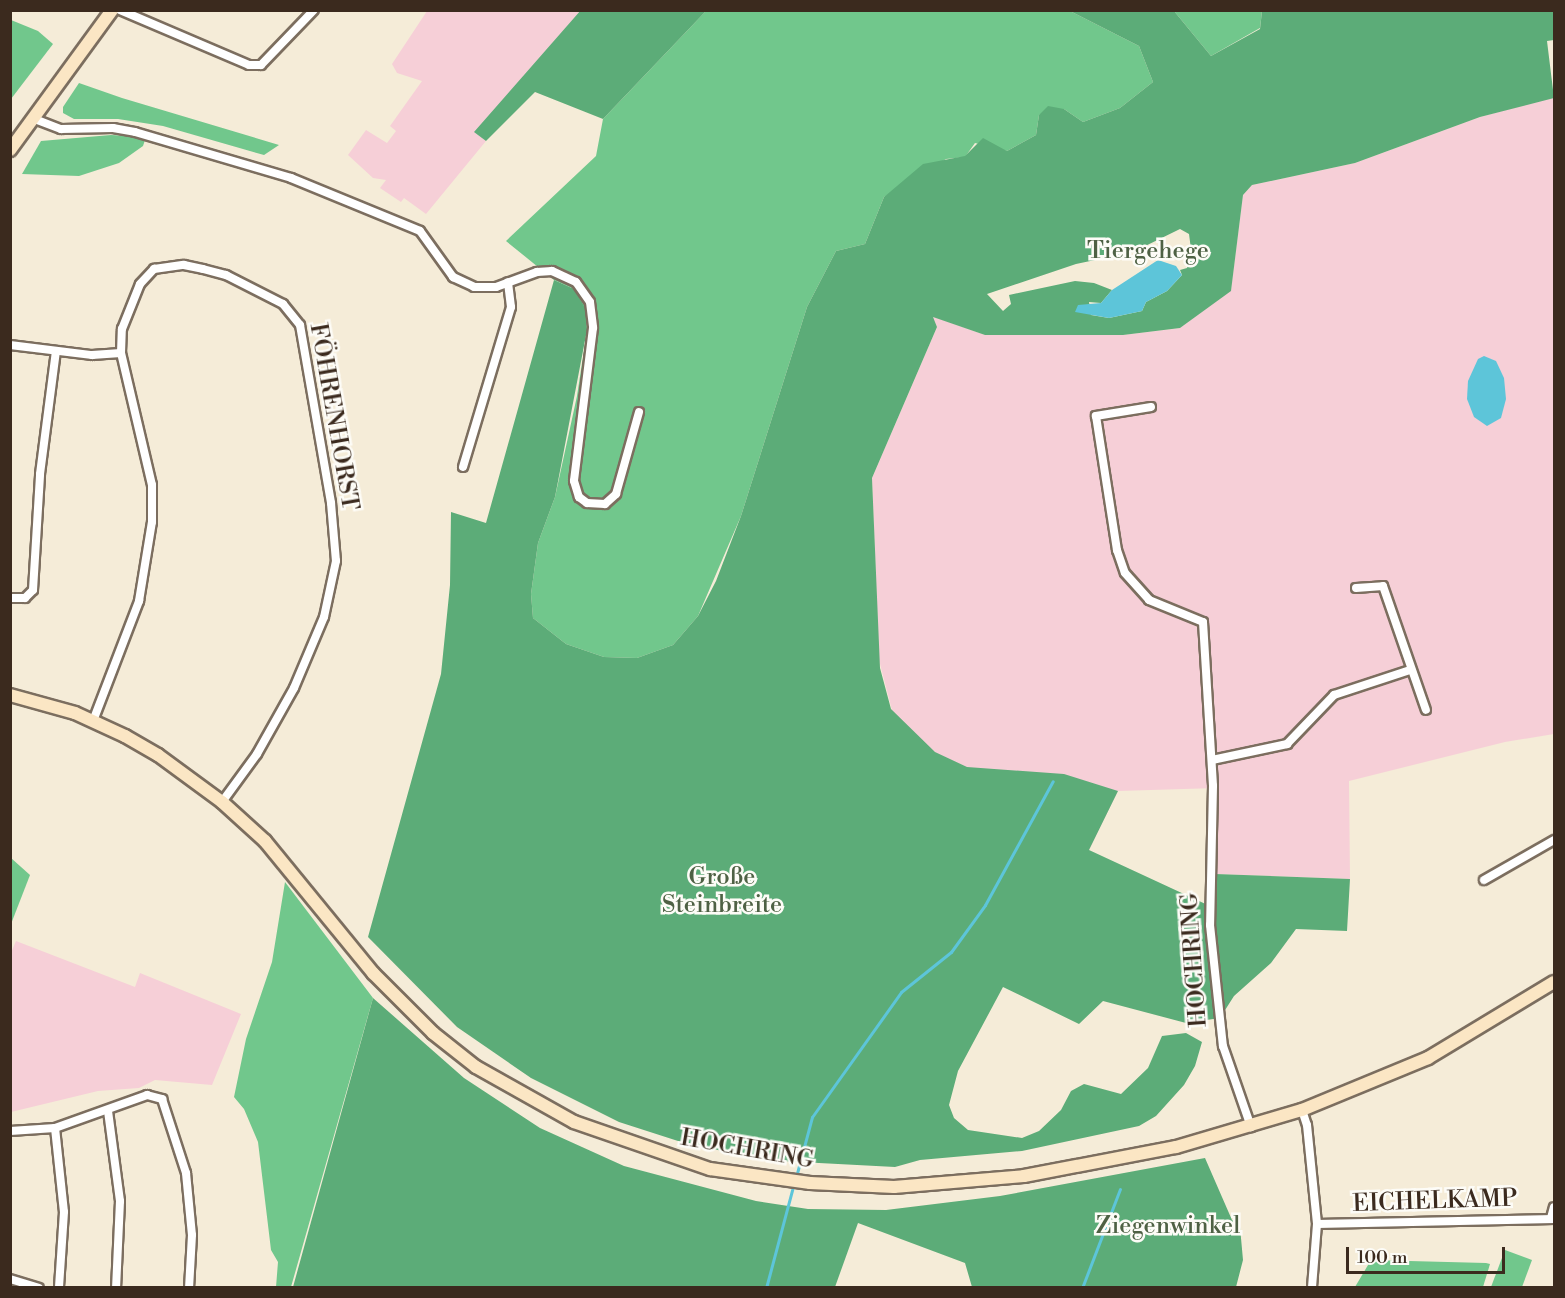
<!DOCTYPE html>
<html>
<head>
<meta charset="utf-8">
<style>
  body { margin:0 }
  #map { position:relative; width:1565px; height:1298px; overflow:hidden; background:#f5ecd8; font-family:"Libre Bodoni",serif }
  div>[style] { position:absolute }
  .built>* { inset:0; background:#f6cfd7 }
  .green>* { inset:0; background:#71c78c }
  .forest>* { inset:0; background:#5cac78 }
  .water>* { inset:0; background:#5dc5d9 }
  .stream>* { height:3px; margin:-1.5px; padding:0 1.5px; transform-origin:1.5px; border-radius:1.5px; background:#5dc5d9 }
  .roads { filter:drop-shadow(2px 0 #7c6e5f) drop-shadow(-2px 0 #7c6e5f) drop-shadow(0 2px #7c6e5f) drop-shadow(0 -2px #7c6e5f) }
  .street>* { height:8px; margin:-4px; padding:0 4px; transform-origin:4px; border-radius:4px; background:#fff }
  .secondary>* { height:12px; margin:-6px; padding:0 6px; transform-origin:6px; border-radius:6px; background:#fbe6c4 }
  span { translate:-50% -50%; white-space:nowrap; text-align:center; line-height:1.15; -webkit-text-stroke:5px #fdfcf7; paint-order:stroke }
  .park-label { font-size:24px; color:#4e6144 }
  .street-label { font-size:24px; color:#3b2a1e }
  .frame { position:absolute; inset:0; border:12px solid #3b2a1e; pointer-events:none }
  .scale { position:absolute; left:1346px; top:1247px; width:159px; height:27px; box-sizing:border-box; border:3px solid #3b2a1e; border-top:0; padding-left:8px; font-size:18px; line-height:21px; white-space:nowrap; color:#3b2a1e; -webkit-text-stroke:4px #fdfcf7; paint-order:stroke }
</style>
</head>
<body>
<div id="map">
  <div class="built">
    <i style="clip-path:polygon(427px 11px,581px 11px,475px 132px,486px 141px,426px 214px,404px 198px,401px 202px,380px 188px,386px 180px,373px 178px,348px 155px,366px 130px,387px 143px,396px 131px,390px 126px,422px 81px,397px 73px,392px 64px)"></i>
    <i style="clip-path:polygon(1554px 97px,1554px 734px,1505px 742px,1349px 781px,1350px 879px,1215px 874px,1217px 788px,1118px 791px,1089px 850px,903px 753px,879px 660px,872px 478px,937px 327px,932px 316px,985px 335px,1123px 335px,1180px 328px,1231px 290px,1243px 195px,1252px 185px,1355px 163px,1480px 117px)"></i>
    <i style="clip-path:polygon(16px 941px,135px 987px,140px 973px,241px 1014px,212px 1085px,155px 1080px,139px 1088px,98px 1091px,11px 1112px,10px 955px)"></i>
  </div>
  <div class="green">
    <i style="clip-path:polygon(706px 11px,1070px 11px,1139px 46px,1153px 82px,1120px 108px,1083px 122px,1064px 109px,1039px 115px,1036px 135px,1007px 151px,975px 143px,965px 157px,946px 159px,884px 197px,865px 244px,836px 251px,807px 307px,741px 516px,698px 616px,673px 645px,637px 658px,604px 657px,566px 644px,533px 618px,531px 594px,538px 543px,555px 497px,577px 396px,587px 330px,586px 310px,574px 289px,554px 280px,506px 241px,596px 156px,603px 119px)"></i>
    <i style="clip-path:polygon(1174px 11px,1262px 10px,1262px 11px,1260px 28px,1211px 56px)"></i>
    <i style="clip-path:polygon(11px 20px,38px 31px,53px 44px,11px 99px)"></i>
    <i style="clip-path:polygon(79px 83px,122px 98px,279px 145px,264px 155px,163px 126px,118px 119px,74px 119px,63px 113px,63px 107px)"></i>
    <i style="clip-path:polygon(111px 135px,146px 137px,143px 146px,119px 163px,79px 176px,22px 174px,41px 141px)"></i>
    <i style="clip-path:polygon(11px 858px,30px 875px,11px 924px)"></i>
    <i style="clip-path:polygon(285px 882px,373px 998px,291px 1287px,276px 1287px,278px 1262px,271px 1250px,258px 1142px,244px 1109px,234px 1097px,246px 1039px,272px 962px)"></i>
    <i style="clip-path:polygon(1505px 1250px,1532px 1260px,1522px 1287px,1491px 1287px)"></i>
    <i style="clip-path:polygon(1371px 1260px,1486px 1263px,1490px 1264px,1483px 1287px,1355px 1287px)"></i>
  </div>
  <div class="forest">
    <i style="clip-path:polygon(581px 10px,706px 11px,603px 119px,535px 92px,486px 141px,474px 132px)"></i>
    <i style="clip-path:polygon(evenodd,1070px 11px,1174px 11px,1211px 56px,1260px 29px,1262px 11px,1554px 11px,1554px 40px,1547px 41px,1554px 98px,1480px 117px,1355px 163px,1252px 185px,1243px 195px,1231px 291px,1180px 328px,1123px 335px,985px 335px,933px 317px,937px 327px,872px 478px,880px 668px,891px 709px,935px 752px,967px 767px,1064px 774px,1118px 791px,1089px 850px,1212px 907px,1215px 874px,1350px 879px,1347px 931px,1296px 929px,1271px 963px,1234px 996px,1220px 1018px,1186px 1023px,1103px 1001px,1079px 1024px,1003px 987px,958px 1071px,949px 1105px,954px 1118px,968px 1130px,1022px 1138px,1039px 1131px,1061px 1110px,1071px 1091px,1084px 1084px,1121px 1094px,1148px 1068px,1162px 1036px,1186px 1033px,1202px 1042px,1195px 1066px,1184px 1085px,1156px 1116px,1139px 1126px,1022px 1151px,920px 1160px,895px 1167px,762px 1160px,678px 1141px,619px 1122px,531px 1078px,457px 1027px,368px 937px,441px 674px,450px 585px,451px 512px,486px 523px,554px 280px,574px 289px,586px 309px,587px 330px,555px 497px,538px 543px,531px 594px,533px 618px,566px 644px,604px 657px,637px 658px,673px 645px,698px 616px,716px 581px,741px 516px,807px 307px,836px 251px,865px 244px,884px 197px,923px 164px,965px 156px,983px 138px,1007px 151px,1036px 135px,1039px 115px,1048px 106px,1064px 109px,1083px 122px,1120px 108px,1153px 82px,1139px 46px,1070px 11px,1180px 229px,1189px 234px,1192px 257px,1187px 268px,1180px 270px,1182px 275px,1167px 291px,1146px 302px,1142px 311px,1109px 318px,1091px 315px,1089px 302px,1101px 303px,1112px 290px,1094px 283px,1075px 281px,1009px 295px,1011px 304px,1003px 311px,987px 294px,1076px 264px,1133px 252px,1180px 229px)"></i>
    <i style="clip-path:polygon(373px 998px,464px 1078px,540px 1128px,624px 1166px,756px 1201px,808px 1209px,886px 1210px,1000px 1196px,1205px 1158px,1232px 1220px,1240px 1227px,1243px 1260px,1236px 1287px,972px 1287px,965px 1263px,858px 1223px,835px 1287px,293px 1287px)"></i>
  </div>
  <div class="water">
    <i style="clip-path:polygon(1158px 260px,1176px 266px,1182px 275px,1167px 291px,1146px 302px,1142px 311px,1109px 318px,1075px 312px,1078px 305px,1101px 303px,1112px 290px)"></i>
    <i style="clip-path:polygon(1484px 356px,1496px 361px,1504px 378px,1506px 399px,1501px 418px,1487px 426px,1474px 417px,1467px 399px,1468px 381px,1478px 359px)"></i>
  </div>
  <div class="stream">
    <i style="left:796px;top:1177px;width:62px;rotate:-75.1deg"></i>
    <i style="left:812px;top:1117px;width:153px;rotate:-54.5deg"></i>
    <i style="left:901px;top:992px;width:64px;rotate:-38.7deg"></i>
    <i style="left:951px;top:952px;width:58px;rotate:-54.1deg"></i>
    <i style="left:985px;top:905px;width:141px;rotate:-61.3deg"></i>
    <i style="left:766px;top:1288px;width:109px;rotate:-75.1deg"></i>
    <i style="left:1082px;top:1288px;width:106px;rotate:-69deg"></i>
  </div>
  <div class="roads">
    <div class="street">
      <i style="left:120px;top:10px;width:140px;rotate:23.1deg"></i>
      <i style="left:249px;top:65px;width:12px"></i>
      <i style="left:261px;top:65px;width:76px;rotate:-46.1deg"></i>
      <i style="left:32px;top:118px;width:31px;rotate:21deg"></i>
      <i style="left:61px;top:129px;width:52px;rotate:-1.1deg"></i>
      <i style="left:113px;top:128px;width:22px;rotate:10deg"></i>
      <i style="left:135px;top:132px;width:163px;rotate:16.4deg"></i>
      <i style="left:291px;top:178px;width:139px;rotate:22.3deg"></i>
      <i style="left:420px;top:231px;width:57px;rotate:54.3deg"></i>
      <i style="left:453px;top:277px;width:23px;rotate:25deg"></i>
      <i style="left:474px;top:287px;width:22px"></i>
      <i style="left:496px;top:287px;width:44px;rotate:-20.1deg"></i>
      <i style="left:537px;top:272px;width:15px;rotate:-4deg"></i>
      <i style="left:552px;top:271px;width:26px;rotate:25deg"></i>
      <i style="left:576px;top:282px;width:24px;rotate:55deg"></i>
      <i style="left:590px;top:302px;width:26px;rotate:83deg"></i>
      <i style="left:593px;top:328px;width:154px;rotate:97.1deg"></i>
      <i style="left:574px;top:481px;width:17px;rotate:73deg"></i>
      <i style="left:579px;top:497px;width:10px;rotate:37deg"></i>
      <i style="left:587px;top:503px;width:18px;rotate:3deg"></i>
      <i style="left:605px;top:504px;width:15px;rotate:-42deg"></i>
      <i style="left:616px;top:494px;width:85px;rotate:-74.3deg"></i>
      <i style="left:10px;top:345px;width:83px;rotate:7deg"></i>
      <i style="left:92px;top:355px;width:29px;rotate:-4deg"></i>
      <i style="left:1151px;top:407px;width:56px;rotate:170.7deg"></i>
      <i style="left:1096px;top:416px;width:136px;rotate:81.1deg"></i>
      <i style="left:1117px;top:550px;width:24px;rotate:71deg"></i>
      <i style="left:1125px;top:573px;width:36px;rotate:48deg"></i>
      <i style="left:1149px;top:600px;width:58px;rotate:22.2deg"></i>
      <i style="left:1203px;top:622px;width:164px;rotate:86.5deg"></i>
      <i style="left:1213px;top:786px;width:139px;rotate:91.2deg"></i>
      <i style="left:1210px;top:925px;width:122px;rotate:83.9deg"></i>
      <i style="left:1223px;top:1046px;width:86px;rotate:70.9deg"></i>
      <i style="left:463px;top:467px;width:167px;rotate:-73.3deg"></i>
      <i style="left:511px;top:307px;width:25px;rotate:-97deg"></i>
      <i style="left:1356px;top:588px;width:27px;rotate:-4deg"></i>
      <i style="left:1383px;top:586px;width:131px;rotate:70.9deg"></i>
      <i style="left:10px;top:598px;width:15px"></i>
      <i style="left:25px;top:598px;width:11px;rotate:-45deg"></i>
      <i style="left:33px;top:590px;width:116px;rotate:-86.5deg"></i>
      <i style="left:40px;top:474px;width:124px;rotate:-82.6deg"></i>
      <i style="left:93px;top:721px;width:129px;rotate:-69deg"></i>
      <i style="left:139px;top:601px;width:80px;rotate:-80.7deg"></i>
      <i style="left:152px;top:522px;width:37px;rotate:-90deg"></i>
      <i style="left:152px;top:485px;width:136px;rotate:-103.2deg"></i>
      <i style="left:121px;top:353px;width:24px;rotate:-88deg"></i>
      <i style="left:122px;top:329px;width:48px;rotate:-68.2deg"></i>
      <i style="left:140px;top:284px;width:21px;rotate:-47deg"></i>
      <i style="left:154px;top:269px;width:30px;rotate:-8deg"></i>
      <i style="left:184px;top:265px;width:19px;rotate:12deg"></i>
      <i style="left:203px;top:269px;width:24px;rotate:15deg"></i>
      <i style="left:226px;top:275px;width:64px;rotate:27deg"></i>
      <i style="left:283px;top:304px;width:27px;rotate:51deg"></i>
      <i style="left:300px;top:325px;width:181px;rotate:80.1deg"></i>
      <i style="left:331px;top:503px;width:58px;rotate:85.1deg"></i>
      <i style="left:336px;top:561px;width:57px;rotate:102.1deg"></i>
      <i style="left:324px;top:617px;width:77px;rotate:112.9deg"></i>
      <i style="left:294px;top:688px;width:76px;rotate:119.3deg"></i>
      <i style="left:257px;top:754px;width:59px;rotate:126.1deg"></i>
      <i style="left:1212px;top:760px;width:77px;rotate:-12deg"></i>
      <i style="left:1287px;top:744px;width:68px;rotate:-46.2deg"></i>
      <i style="left:1334px;top:695px;width:80px;rotate:-18.2deg"></i>
      <i style="left:1484px;top:880px;width:81px;rotate:-29.7deg"></i>
      <i style="left:1302px;top:1110px;width:16px;rotate:72deg"></i>
      <i style="left:1307px;top:1125px;width:100px;rotate:84.2deg"></i>
      <i style="left:1317px;top:1224px;width:64px;rotate:94.5deg"></i>
      <i style="left:108px;top:1111px;width:91px;rotate:82.4deg"></i>
      <i style="left:120px;top:1201px;width:87px;rotate:92.6deg"></i>
      <i style="left:55px;top:1128px;width:84px;rotate:83.9deg"></i>
      <i style="left:64px;top:1212px;width:76px;rotate:93.8deg"></i>
      <i style="left:10px;top:1131px;width:45px;rotate:-3.8deg"></i>
      <i style="left:55px;top:1128px;width:98px;rotate:-19.7deg"></i>
      <i style="left:147px;top:1095px;width:16px;rotate:15deg"></i>
      <i style="left:162px;top:1099px;width:78px;rotate:72deg"></i>
      <i style="left:186px;top:1173px;width:62px;rotate:84.5deg"></i>
      <i style="left:192px;top:1235px;width:53px;rotate:93.2deg"></i>
      <i style="left:1551px;top:1218px;width:11px;rotate:-75deg"></i>
      <i style="left:1317px;top:1224px;width:237px;rotate:-1.2deg"></i>
      <i style="left:10px;top:1279px;width:30px;rotate:17deg"></i>
    </div>
    <div class="secondary">
      <i style="left:10px;top:150px;width:173px;rotate:-53.9deg"></i>
      <i style="left:10px;top:695px;width:67px;rotate:15.5deg"></i>
      <i style="left:75px;top:713px;width:55px;rotate:24.7deg"></i>
      <i style="left:125px;top:736px;width:38px;rotate:30deg"></i>
      <i style="left:158px;top:755px;width:79px;rotate:36.3deg"></i>
      <i style="left:222px;top:802px;width:58px;rotate:42.2deg"></i>
      <i style="left:265px;top:841px;width:171px;rotate:50.7deg"></i>
      <i style="left:373px;top:973px;width:85px;rotate:45deg"></i>
      <i style="left:433px;top:1033px;width:55px;rotate:38.3deg"></i>
      <i style="left:476px;top:1067px;width:112px;rotate:29.3deg"></i>
      <i style="left:574px;top:1122px;width:144px;rotate:19.1deg"></i>
      <i style="left:710px;top:1169px;width:101px;rotate:8deg"></i>
      <i style="left:810px;top:1183px;width:84px;rotate:2.7deg"></i>
      <i style="left:894px;top:1187px;width:130px;rotate:-4.8deg"></i>
      <i style="left:1024px;top:1176px;width:155px;rotate:-10.8deg"></i>
      <i style="left:1176px;top:1147px;width:131px;rotate:-16.4deg"></i>
      <i style="left:1302px;top:1110px;width:136px;rotate:-22.4deg"></i>
      <i style="left:1428px;top:1058px;width:147px;rotate:-31.1deg"></i>
    </div>
  </div>
  <div class="park-label">
    <span style="left:1148px;top:252px">Tiergehege</span>
    <span style="left:722px;top:892px">Große<br>Steinbreite</span>
    <span style="left:1168px;top:1227px">Ziegenwinkel</span>
  </div>
  <div class="street-label">
    <span style="left:333px;top:417px;rotate:80deg">FÖHRENHORST</span>
    <span style="left:1195px;top:960px;rotate:-94deg">HOCHRING</span>
    <span style="left:747px;top:1150px;rotate:10deg">HOCHRING</span>
    <span style="left:1435px;top:1202px;rotate:-2deg">EICHELKAMP</span>
  </div>
  <div class="frame"></div>
  <div class="scale">100 m</div>
</div>
</body>
</html>
